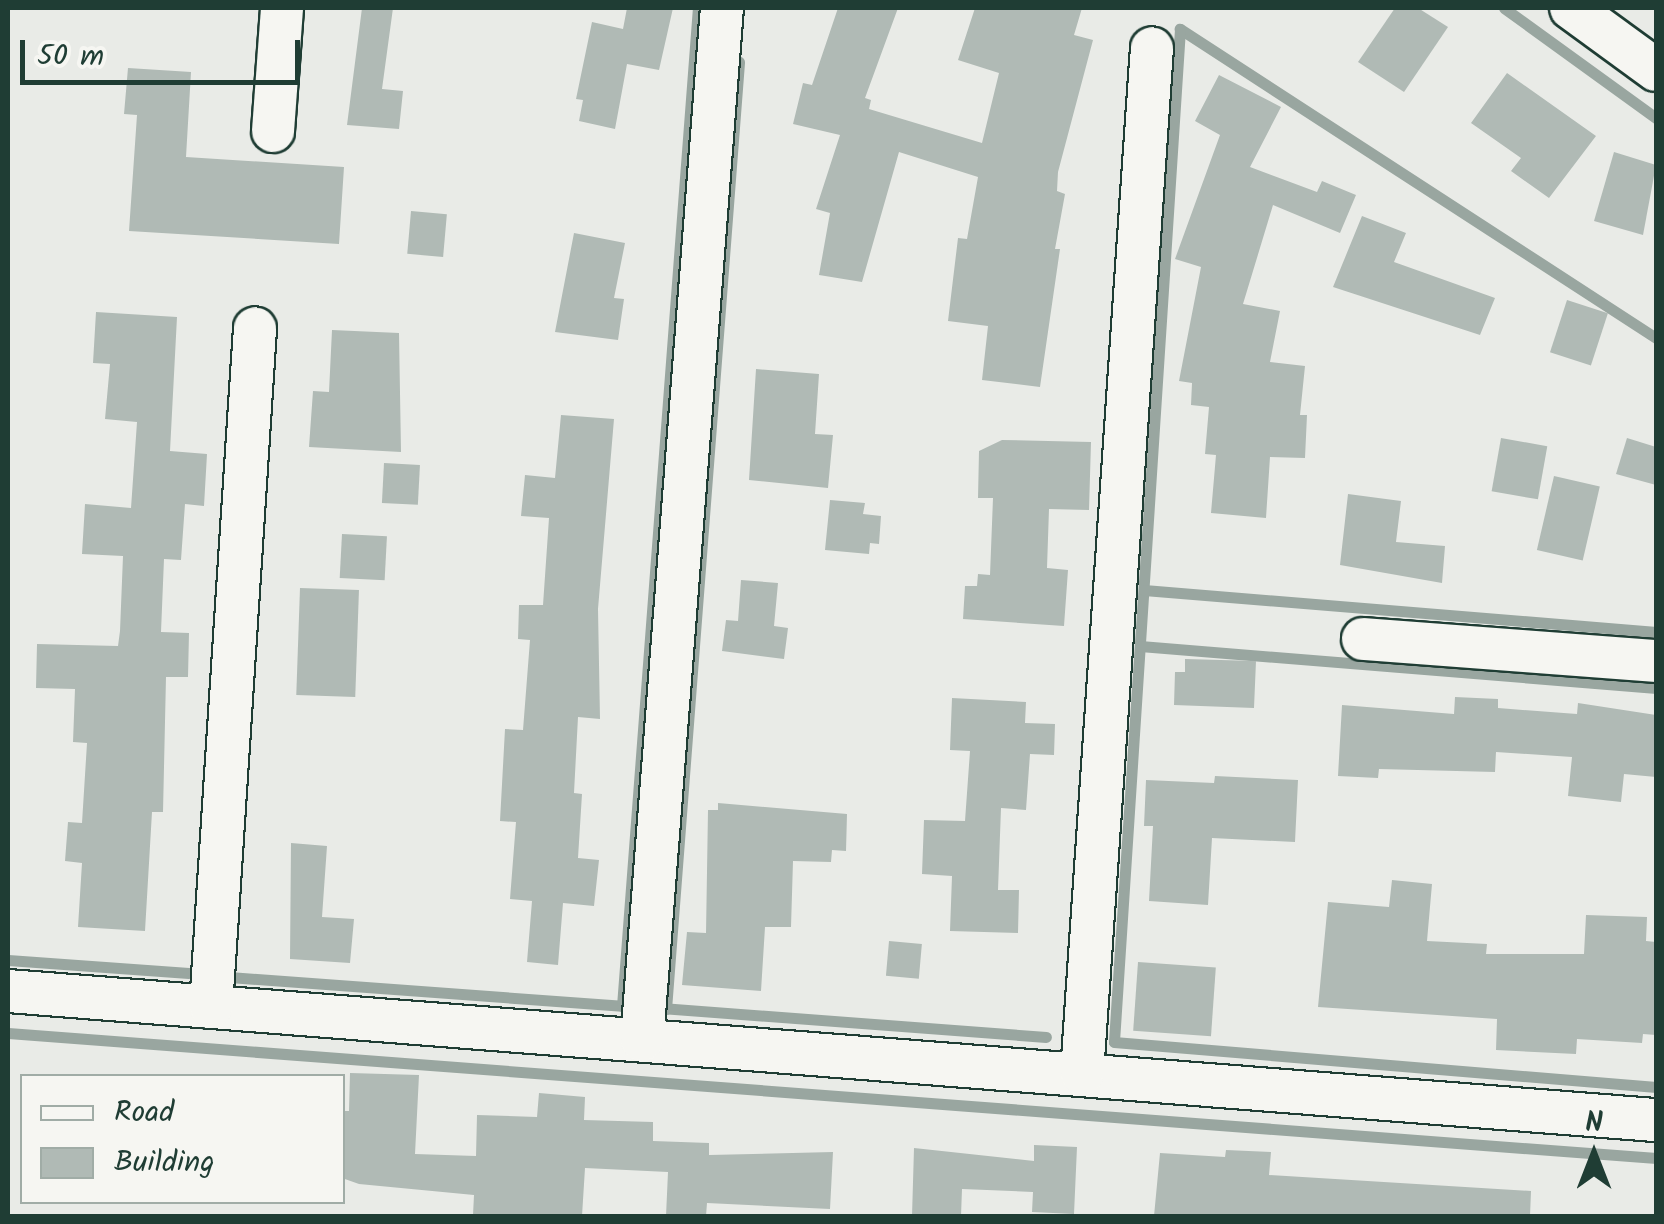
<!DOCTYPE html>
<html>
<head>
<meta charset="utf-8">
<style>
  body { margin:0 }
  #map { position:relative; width:1664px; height:1224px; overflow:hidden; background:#e9ebe7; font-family:Kalam,sans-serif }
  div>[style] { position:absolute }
  .stream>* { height:11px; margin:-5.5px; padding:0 5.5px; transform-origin:5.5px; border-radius:5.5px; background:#99a6a0 }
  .building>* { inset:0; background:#b0bab5; transform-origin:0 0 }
  .roads { filter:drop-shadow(2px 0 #1f3d34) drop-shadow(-2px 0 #1f3d34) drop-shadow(0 2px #1f3d34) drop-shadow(0 -2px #1f3d34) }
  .minor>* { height:42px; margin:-21px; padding:0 21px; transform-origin:21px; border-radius:21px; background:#f6f6f2 }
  span { translate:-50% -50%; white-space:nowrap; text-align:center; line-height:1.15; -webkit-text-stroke:8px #f6f6f2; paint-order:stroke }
  .frame { position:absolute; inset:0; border:10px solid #1f3d34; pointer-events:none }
  .legend { position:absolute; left:20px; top:1074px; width:325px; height:130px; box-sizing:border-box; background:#f6f6f2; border:2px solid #a0aca6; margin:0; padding:12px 18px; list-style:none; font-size:30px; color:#1f3d34 }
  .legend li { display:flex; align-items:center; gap:20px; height:50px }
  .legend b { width:50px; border:2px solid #a0aca6 }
  .north { position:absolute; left:1544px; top:1104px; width:100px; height:100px; -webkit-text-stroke:8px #f6f6f2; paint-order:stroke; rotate:0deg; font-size:28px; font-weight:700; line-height:40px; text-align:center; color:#1f3d34 }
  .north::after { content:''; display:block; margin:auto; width:35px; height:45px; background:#1f3d34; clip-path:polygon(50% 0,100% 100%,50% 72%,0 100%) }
  .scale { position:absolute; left:20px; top:40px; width:280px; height:45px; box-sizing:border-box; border:5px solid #1f3d34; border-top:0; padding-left:12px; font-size:30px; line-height:35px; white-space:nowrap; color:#1f3d34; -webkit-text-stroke:8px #f6f6f2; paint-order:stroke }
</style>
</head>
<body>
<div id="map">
  <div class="stream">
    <i style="left:1504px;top:8px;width:188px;rotate:35.9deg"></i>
    <i style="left:1656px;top:338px;width:568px;rotate:-147.01deg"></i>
    <i style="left:1180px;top:29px;width:1015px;rotate:93.73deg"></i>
    <i style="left:1114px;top:1042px;width:544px;rotate:4.75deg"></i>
    <i style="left:1144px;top:590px;width:514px;rotate:4.69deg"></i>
    <i style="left:1140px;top:646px;width:518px;rotate:4.65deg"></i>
    <i style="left:8px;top:960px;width:181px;rotate:4.1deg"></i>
    <i style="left:229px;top:977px;width:397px;rotate:4.2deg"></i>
    <i style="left:622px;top:1006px;width:1001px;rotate:-85.65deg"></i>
    <i style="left:661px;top:1008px;width:386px;rotate:4.3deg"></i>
    <i style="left:666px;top:1009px;width:950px;rotate:-85.59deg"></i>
    <i style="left:8px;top:1033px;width:1653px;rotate:4.34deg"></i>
  </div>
  <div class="building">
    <i style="clip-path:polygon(362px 8px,393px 8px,382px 89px,403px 91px,399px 129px,347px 125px)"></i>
    <i style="clip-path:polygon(627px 8px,673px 8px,659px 70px,627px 64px,615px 129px,579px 121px,583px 100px,576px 99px,592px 22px,623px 29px)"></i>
    <i style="clip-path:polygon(838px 8px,898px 8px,865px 98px,871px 100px,869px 109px,982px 143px,999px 73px,958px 60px,975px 8px,1082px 8px,1074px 35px,1093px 40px,1058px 172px,1057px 191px,1065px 194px,1055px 249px,1060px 249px,1040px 387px,982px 380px,988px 326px,948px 321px,958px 238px,967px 239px,978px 177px,899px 152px,862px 282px,819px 275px,830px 213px,816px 209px,840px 135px,793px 124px,803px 83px,812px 85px)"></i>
    <i style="clip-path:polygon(1395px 8px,1418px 8px,1448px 27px,1404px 92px,1358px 62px)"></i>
    <i style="clip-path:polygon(128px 68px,191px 72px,186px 157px,344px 167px,339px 244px,129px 231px,137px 115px,124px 114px)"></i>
    <i style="clip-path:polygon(1507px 73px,1596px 136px,1549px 198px,1511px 171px,1521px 158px,1471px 123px)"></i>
    <i style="clip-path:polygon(1219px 75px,1281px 107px,1250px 167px,1317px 192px,1322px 181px,1356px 195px,1340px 233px,1273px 205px,1243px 304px,1280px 311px,1270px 362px,1305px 366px,1300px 415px,1307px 415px,1305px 458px,1270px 457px,1266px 518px,1211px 513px,1216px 455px,1205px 454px,1209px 407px,1191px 405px,1192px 383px,1179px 381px,1201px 267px,1175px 259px,1220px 135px,1195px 121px)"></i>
    <i style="clip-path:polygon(1614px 152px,1656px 165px,1643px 235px,1594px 221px)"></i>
    <i style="left:411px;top:211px;width:36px;height:43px;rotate:5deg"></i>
    <i style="clip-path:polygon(1362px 216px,1406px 233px,1394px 262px,1495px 298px,1480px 335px,1333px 287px)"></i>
    <i style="clip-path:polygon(574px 233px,625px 243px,614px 298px,624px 299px,618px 340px,555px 332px)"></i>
    <i style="left:1567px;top:300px;width:43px;height:55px;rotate:18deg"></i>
    <i style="clip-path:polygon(96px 312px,177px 317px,170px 451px,207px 454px,204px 506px,185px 504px,181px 560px,164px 559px,161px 632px,189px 633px,188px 677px,166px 677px,163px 812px,152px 812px,145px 931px,78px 927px,82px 863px,65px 861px,68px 822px,82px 823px,87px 743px,73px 742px,75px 689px,36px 688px,37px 644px,118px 646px,120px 631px,123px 556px,82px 554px,85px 504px,131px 508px,137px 422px,105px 419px,110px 364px,93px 363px)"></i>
    <i style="clip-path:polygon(332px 330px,399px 333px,401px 452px,309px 447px,313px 391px,329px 392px)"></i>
    <i style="clip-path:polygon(756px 369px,819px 374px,815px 434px,833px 435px,828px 488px,749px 480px)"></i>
    <i style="clip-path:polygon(561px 415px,614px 419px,598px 609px,600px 719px,578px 717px,574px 793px,582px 794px,578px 858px,599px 860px,594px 906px,563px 903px,558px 965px,527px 962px,532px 901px,510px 899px,516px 822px,500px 821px,505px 729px,523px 730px,530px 640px,518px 639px,519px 605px,543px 605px,549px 518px,521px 516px,525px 475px,555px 478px)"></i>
    <i style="left:1501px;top:438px;width:47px;height:54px;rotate:10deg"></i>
    <i style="clip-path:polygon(1627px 438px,1656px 447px,1656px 485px,1616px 474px)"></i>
    <i style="clip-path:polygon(1002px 440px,1091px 442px,1089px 510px,1049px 509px,1047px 568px,1068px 570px,1064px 626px,963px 619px,965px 586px,977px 586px,978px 574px,990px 575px,993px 498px,978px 498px,979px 451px)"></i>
    <i style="left:384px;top:463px;width:36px;height:40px;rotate:3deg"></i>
    <i style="left:1554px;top:476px;width:47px;height:76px;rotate:13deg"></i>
    <i style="clip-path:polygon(1348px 494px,1401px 501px,1396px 542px,1445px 546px,1442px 583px,1340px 565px)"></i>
    <i style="clip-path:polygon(830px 500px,865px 503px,863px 514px,881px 516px,879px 544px,870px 543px,869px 554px,825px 550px)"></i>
    <i style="left:342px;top:534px;width:45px;height:44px;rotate:3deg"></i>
    <i style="clip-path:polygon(741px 580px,778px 583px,774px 626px,788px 628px,784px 659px,722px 651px,726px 620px,738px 621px)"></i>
    <i style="left:300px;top:588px;width:59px;height:107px;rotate:2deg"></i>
    <i style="clip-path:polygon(1185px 659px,1256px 661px,1254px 708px,1174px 705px,1175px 672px,1185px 672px)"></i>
    <i style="clip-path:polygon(1455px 697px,1498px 699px,1498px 708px,1577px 714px,1578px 703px,1656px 715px,1656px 777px,1624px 774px,1621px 802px,1568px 796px,1572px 757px,1496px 752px,1495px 772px,1379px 769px,1378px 778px,1338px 776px,1342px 705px,1454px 714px)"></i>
    <i style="clip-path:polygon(952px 698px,1026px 702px,1025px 723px,1055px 724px,1054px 755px,1030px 754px,1026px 810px,1001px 808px,998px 890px,1019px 890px,1018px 933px,950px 931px,952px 876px,922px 874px,924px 820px,965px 821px,970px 751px,950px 750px)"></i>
    <i style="clip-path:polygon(1215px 776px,1298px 780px,1295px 842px,1212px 838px,1208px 905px,1149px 901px,1153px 826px,1144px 826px,1146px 780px,1214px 783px)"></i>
    <i style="clip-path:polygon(718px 803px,847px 814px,846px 851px,832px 850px,831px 862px,793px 861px,791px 927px,765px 927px,761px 991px,682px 985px,687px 932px,706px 933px,708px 810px,718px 810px)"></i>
    <i style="clip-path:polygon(291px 843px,327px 846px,322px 917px,354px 919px,350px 963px,290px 959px)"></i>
    <i style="clip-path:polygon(1392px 880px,1432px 884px,1427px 941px,1487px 944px,1486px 954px,1584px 954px,1586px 915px,1647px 917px,1646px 941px,1656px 942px,1656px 1035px,1643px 1034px,1642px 1043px,1577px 1039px,1576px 1054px,1496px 1050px,1497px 1019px,1318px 1007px,1328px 902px,1389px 907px)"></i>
    <i style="left:889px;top:941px;width:33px;height:35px;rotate:5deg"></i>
    <i style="left:1138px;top:962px;width:78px;height:69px;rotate:4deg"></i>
    <i style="clip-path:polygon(350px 1073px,419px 1075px,415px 1154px,476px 1156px,477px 1115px,537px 1117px,539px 1093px,585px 1097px,584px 1120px,653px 1122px,653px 1141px,709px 1143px,709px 1155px,833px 1152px,830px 1209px,707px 1203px,706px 1216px,666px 1216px,668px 1172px,585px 1168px,582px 1216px,473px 1215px,474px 1195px,359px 1184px,342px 1178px,342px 1111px,349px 1111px)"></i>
    <i style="clip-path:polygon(1034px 1145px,1077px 1147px,1074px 1214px,1032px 1212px,1033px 1192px,962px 1189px,961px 1216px,912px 1216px,914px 1148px,1034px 1161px)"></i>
    <i style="clip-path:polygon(1226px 1150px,1271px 1152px,1269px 1175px,1531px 1191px,1530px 1216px,1154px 1216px,1160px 1153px,1225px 1157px)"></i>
  </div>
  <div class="roads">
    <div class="minor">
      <i style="left:1571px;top:8px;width:105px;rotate:36.1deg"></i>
      <i style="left:273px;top:131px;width:123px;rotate:-85.8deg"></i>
      <i style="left:1363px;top:639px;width:294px;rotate:4.3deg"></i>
      <i style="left:8px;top:991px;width:1653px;rotate:4.48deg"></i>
      <i style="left:211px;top:1007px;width:680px;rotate:-86.29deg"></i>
      <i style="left:642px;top:1040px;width:1035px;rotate:-85.57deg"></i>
      <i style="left:1082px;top:1074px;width:1028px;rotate:-86.1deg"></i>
    </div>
  </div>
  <div class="frame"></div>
  <ul class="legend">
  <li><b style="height:12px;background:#f6f6f2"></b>Road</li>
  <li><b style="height:28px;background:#b0bab5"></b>Building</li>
  </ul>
  <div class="north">N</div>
  <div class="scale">50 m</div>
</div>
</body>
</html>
